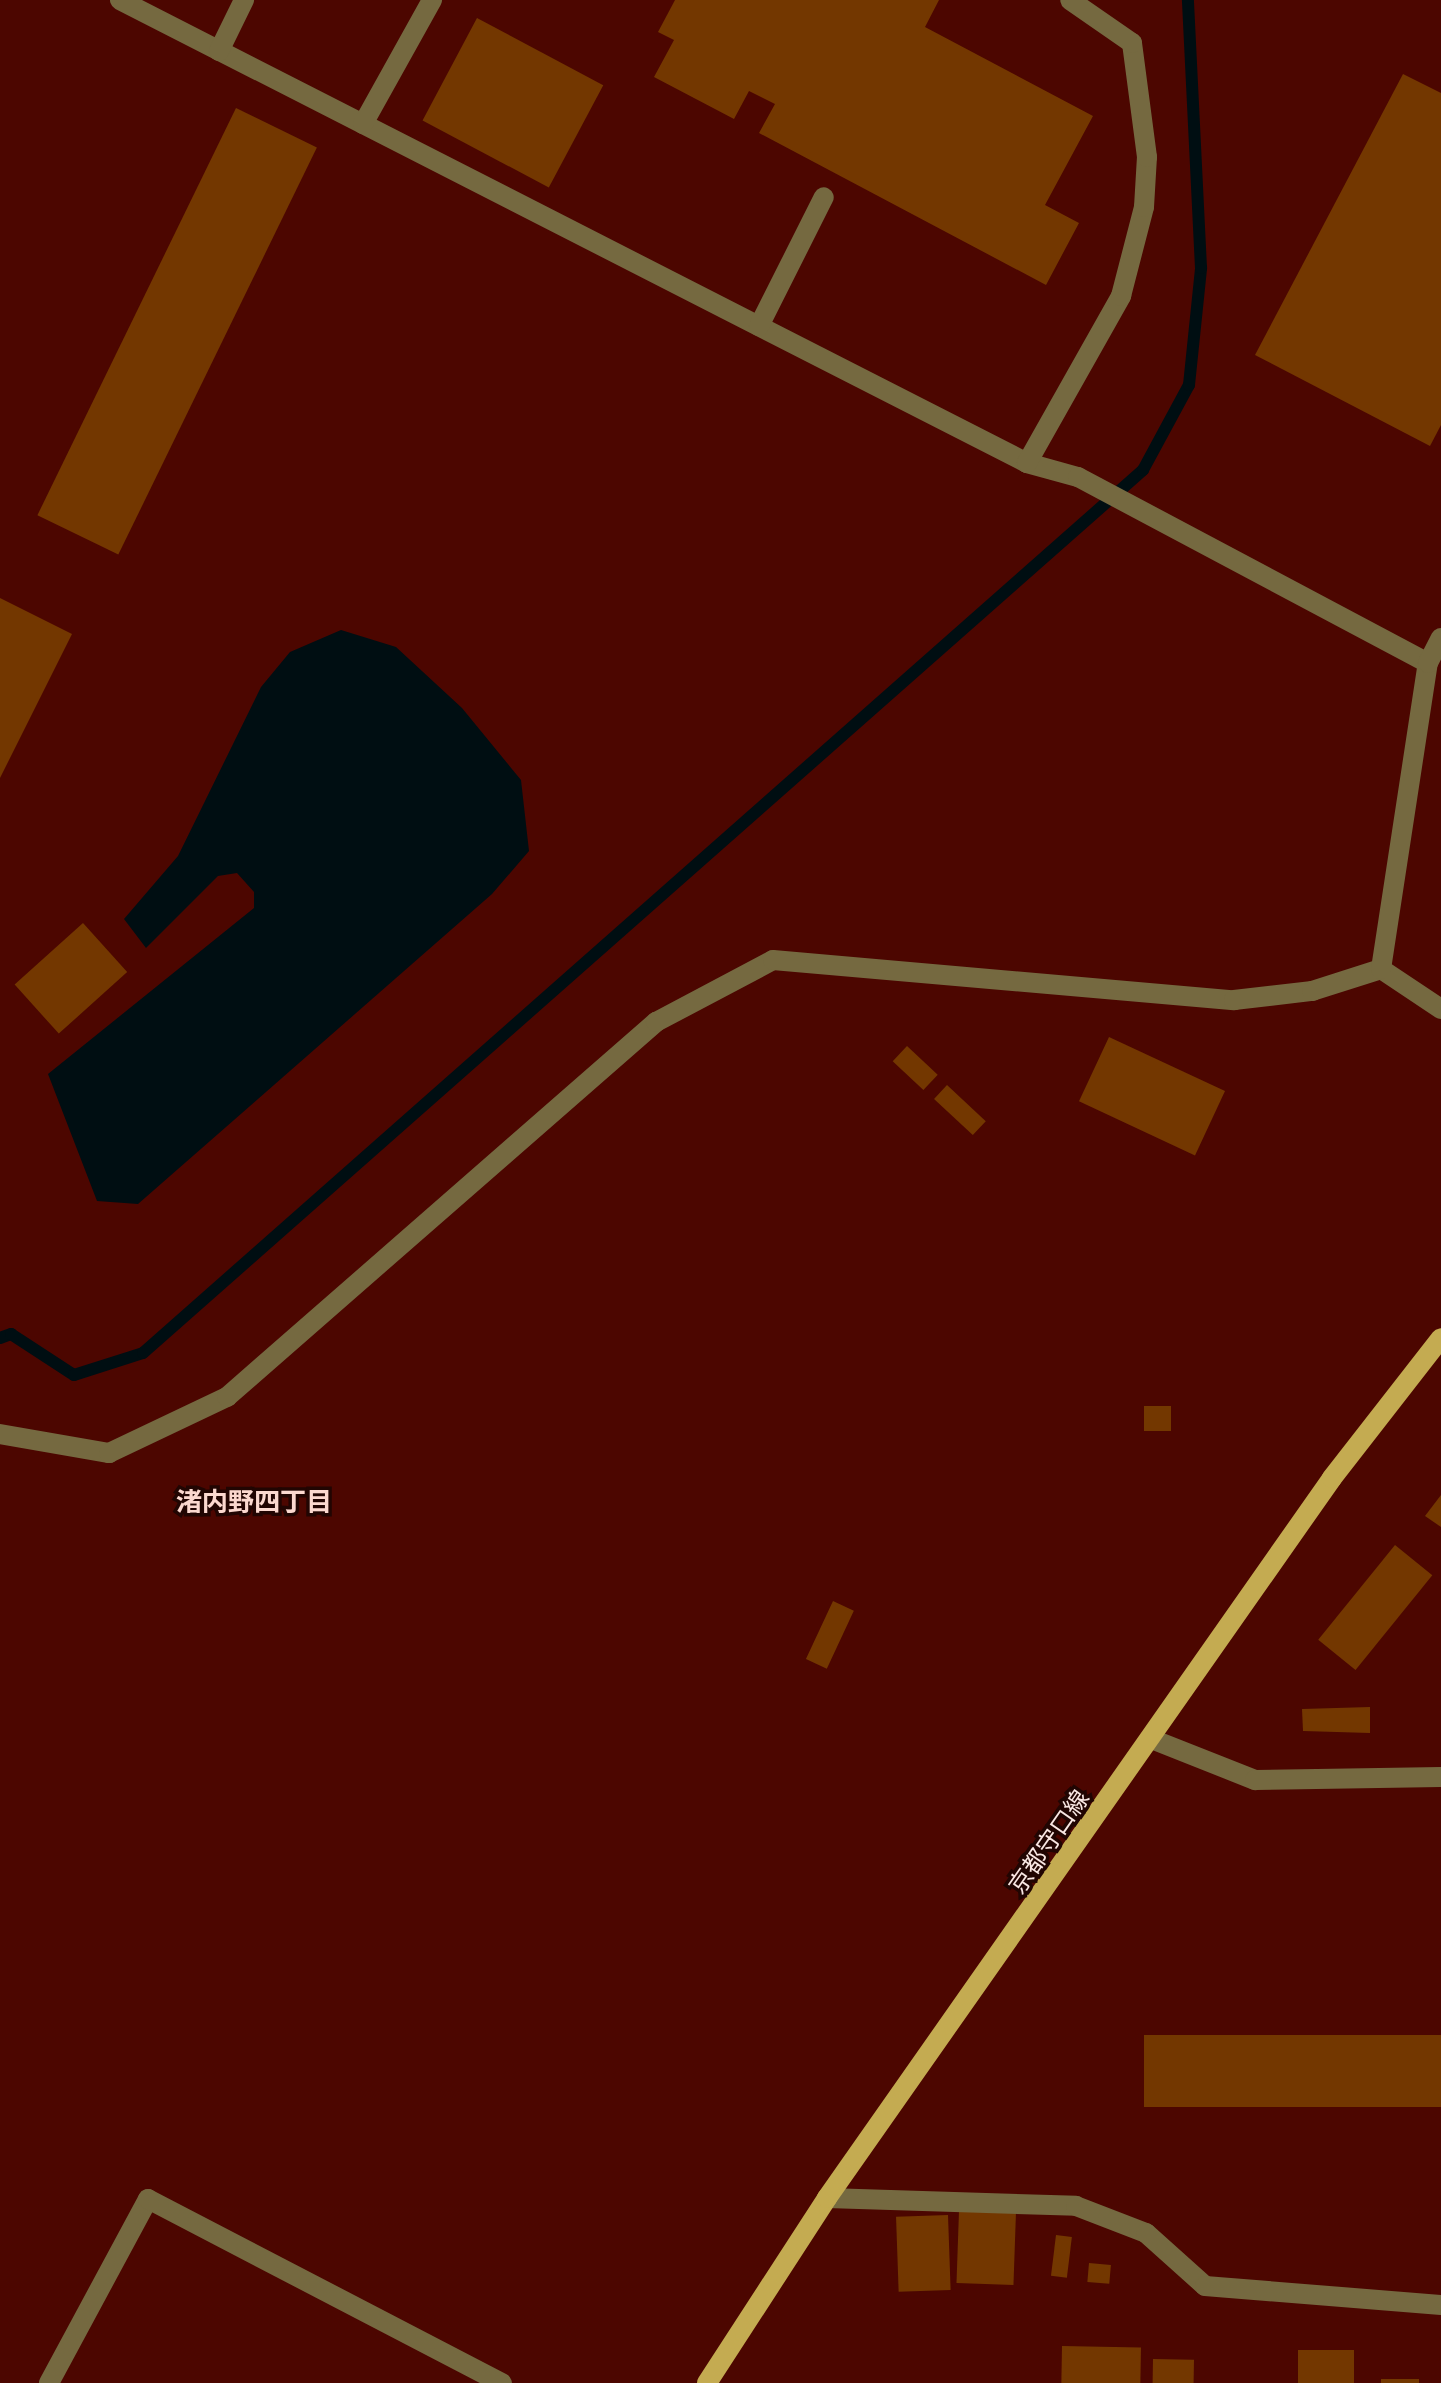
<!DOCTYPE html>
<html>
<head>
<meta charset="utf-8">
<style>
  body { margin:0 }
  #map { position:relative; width:1441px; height:2383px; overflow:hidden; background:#4c0600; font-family:Lora,"Noto Sans JP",serif }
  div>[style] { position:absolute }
  .water>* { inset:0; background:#000e12 }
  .stream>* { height:12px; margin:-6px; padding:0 6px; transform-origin:6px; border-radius:6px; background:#000e12 }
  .building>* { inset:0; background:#733700; transform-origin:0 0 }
  .minor>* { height:20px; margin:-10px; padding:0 10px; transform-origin:10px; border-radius:10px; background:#756940 }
  .major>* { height:20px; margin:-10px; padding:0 10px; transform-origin:10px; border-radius:10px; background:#c4ab51 }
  span { translate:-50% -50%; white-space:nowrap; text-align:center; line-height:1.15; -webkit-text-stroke:7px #210502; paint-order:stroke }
  .street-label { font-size:24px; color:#f9e7e3 }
  .neighbourhood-label { font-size:26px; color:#fbd8cf; font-weight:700 }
</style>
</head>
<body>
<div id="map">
  <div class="water">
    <i style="clip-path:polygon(341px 630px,396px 647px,462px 708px,521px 780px,529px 851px,492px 894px,138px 1204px,97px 1201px,48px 1074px,254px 908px,254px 892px,237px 873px,218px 876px,146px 948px,124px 919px,178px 856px,261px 687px,290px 652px)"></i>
  </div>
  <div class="stream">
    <i style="left:0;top:1338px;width:12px;rotate:-20deg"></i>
    <i style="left:11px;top:1334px;width:75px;rotate:33.1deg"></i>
    <i style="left:74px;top:1375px;width:72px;rotate:-17.7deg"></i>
    <i style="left:143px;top:1353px;width:1334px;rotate:-41.44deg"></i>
    <i style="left:1143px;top:470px;width:97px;rotate:-61.6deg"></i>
    <i style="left:1189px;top:385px;width:118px;rotate:-84.1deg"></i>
    <i style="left:1201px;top:268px;width:268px;rotate:-92.8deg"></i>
  </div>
  <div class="building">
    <i style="clip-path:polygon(675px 0,939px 0,925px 27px,1093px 116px,1045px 205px,1079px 223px,1046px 285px,759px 133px,775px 104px,749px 91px,734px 119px,654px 77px,674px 40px,658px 32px)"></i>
    <i style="left:477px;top:18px;width:143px;height:116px;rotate:28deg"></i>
    <i style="clip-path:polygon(1403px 74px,1441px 93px,1441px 425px,1430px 446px,1255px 355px)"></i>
    <i style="left:236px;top:108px;width:90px;height:453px;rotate:26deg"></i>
    <i style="clip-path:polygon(0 598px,72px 634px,0 778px)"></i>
    <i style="left:83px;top:923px;width:66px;height:92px;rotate:48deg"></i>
    <i style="left:1109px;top:1037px;width:128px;height:71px;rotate:25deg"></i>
    <i style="left:907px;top:1046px;width:42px;height:21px;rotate:43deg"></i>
    <i style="left:947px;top:1085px;width:53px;height:19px;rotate:43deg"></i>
    <i style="left:1144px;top:1406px;width:27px;height:25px"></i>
    <i style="clip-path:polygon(1441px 1495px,1441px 1527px,1425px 1516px)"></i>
    <i style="left:1395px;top:1545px;width:48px;height:122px;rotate:39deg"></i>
    <i style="left:833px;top:1601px;width:23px;height:64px;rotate:25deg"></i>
    <i style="clip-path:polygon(1370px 1707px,1370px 1733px,1303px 1731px,1302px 1709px)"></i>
    <i style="left:1441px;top:2035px;width:72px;height:297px;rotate:90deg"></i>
    <i style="left:959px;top:2211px;width:57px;height:72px;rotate:2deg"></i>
    <i style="left:948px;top:2215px;width:75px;height:52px;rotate:88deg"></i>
    <i style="left:1056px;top:2235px;width:16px;height:41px;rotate:7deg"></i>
    <i style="left:1089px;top:2263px;width:22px;height:19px;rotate:5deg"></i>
    <i style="left:1062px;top:2346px;width:79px;height:37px;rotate:1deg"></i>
    <i style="left:1298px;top:2350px;width:56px;height:33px"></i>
    <i style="left:1153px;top:2359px;width:41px;height:24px;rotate:1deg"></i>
    <i style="left:1381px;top:2379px;width:38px;height:4px"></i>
  </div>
  <div class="minor">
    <i style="left:120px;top:0;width:1018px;rotate:27.04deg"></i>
    <i style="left:1027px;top:463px;width:53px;rotate:15.4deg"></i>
    <i style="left:1078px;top:477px;width:396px;rotate:28deg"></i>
    <i style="left:219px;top:51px;width:57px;rotate:-63.9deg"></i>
    <i style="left:363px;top:124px;width:142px;rotate:-60.9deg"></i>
    <i style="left:759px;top:326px;width:144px;rotate:-63.3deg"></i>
    <i style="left:1027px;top:463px;width:192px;rotate:-60.6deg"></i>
    <i style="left:1121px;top:296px;width:92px;rotate:-75.5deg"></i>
    <i style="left:1144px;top:207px;width:50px;rotate:-86.6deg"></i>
    <i style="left:1147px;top:157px;width:115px;rotate:-97.5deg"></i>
    <i style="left:1132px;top:43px;width:75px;rotate:-145.3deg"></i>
    <i style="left:1381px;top:969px;width:72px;rotate:33.7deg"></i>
    <i style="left:0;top:1434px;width:111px;rotate:9.9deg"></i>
    <i style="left:109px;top:1453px;width:131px;rotate:-25.4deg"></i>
    <i style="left:227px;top:1397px;width:570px;rotate:-41.16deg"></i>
    <i style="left:656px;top:1022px;width:132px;rotate:-27.9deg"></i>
    <i style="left:773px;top:960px;width:463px;rotate:5deg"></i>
    <i style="left:1234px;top:1000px;width:79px;rotate:-6.6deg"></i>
    <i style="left:1312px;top:991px;width:72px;rotate:-17.7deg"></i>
    <i style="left:1381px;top:969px;width:310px;rotate:-81.3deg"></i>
    <i style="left:1428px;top:663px;width:28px;rotate:-63deg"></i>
    <i style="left:1154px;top:1740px;width:109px;rotate:21.6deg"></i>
    <i style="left:1255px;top:1780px;width:186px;rotate:-0.9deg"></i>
    <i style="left:827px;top:2198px;width:249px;rotate:1.8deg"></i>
    <i style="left:1076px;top:2206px;width:75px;rotate:21.1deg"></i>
    <i style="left:1146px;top:2233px;width:79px;rotate:41.9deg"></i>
    <i style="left:1205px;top:2286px;width:237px;rotate:4.6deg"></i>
    <i style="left:49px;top:2383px;width:209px;rotate:-61.7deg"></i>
    <i style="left:148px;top:2199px;width:399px;rotate:27.5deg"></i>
  </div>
  <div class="major">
    <i style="left:707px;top:2383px;width:221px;rotate:-57deg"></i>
    <i style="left:827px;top:2198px;width:879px;rotate:-54.95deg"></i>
    <i style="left:1332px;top:1478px;width:177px;rotate:-52.1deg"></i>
  </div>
  <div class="street-label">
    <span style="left:1049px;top:1842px;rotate:-55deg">京都守口線</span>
  </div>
  <div class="neighbourhood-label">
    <span style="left:254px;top:1502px">渚内野四丁目</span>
  </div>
</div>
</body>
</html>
